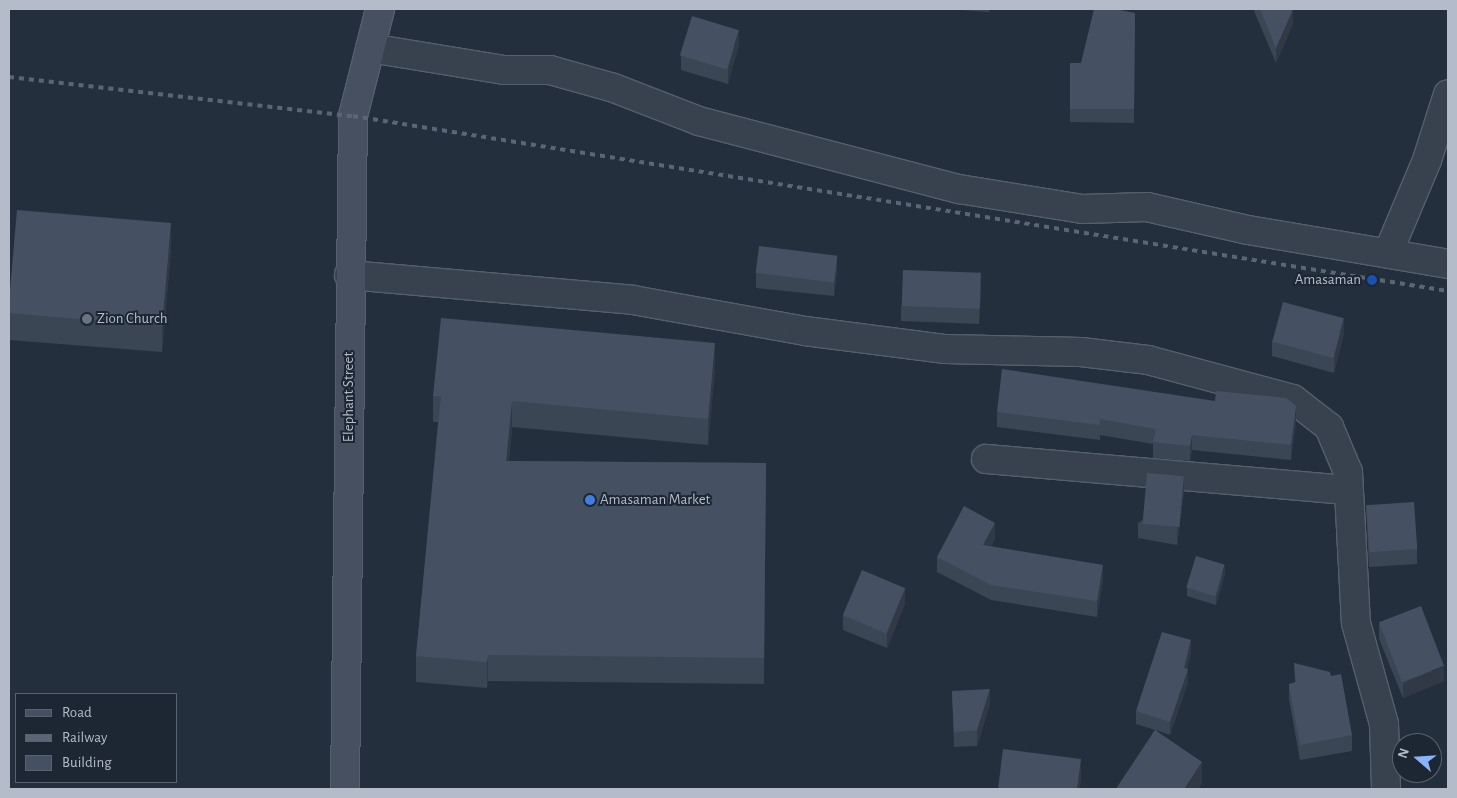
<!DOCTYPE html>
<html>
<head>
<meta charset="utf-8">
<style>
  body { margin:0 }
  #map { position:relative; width:1457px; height:798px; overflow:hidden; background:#242f3e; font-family:"Alegreya Sans",sans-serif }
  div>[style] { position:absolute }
  .roads { filter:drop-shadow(1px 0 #565f6c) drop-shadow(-1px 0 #565f6c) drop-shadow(0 1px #565f6c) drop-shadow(0 -1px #565f6c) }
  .street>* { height:28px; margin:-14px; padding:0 14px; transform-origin:14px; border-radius:14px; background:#38414e }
  .secondary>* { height:28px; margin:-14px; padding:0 14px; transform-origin:14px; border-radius:14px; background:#465061 }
  .rail>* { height:4px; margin-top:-2px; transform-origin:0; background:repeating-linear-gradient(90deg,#5a6575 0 5px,transparent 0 10px) }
  .wall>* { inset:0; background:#3b4654 }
  .shaded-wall>* { inset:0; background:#303945 }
  .building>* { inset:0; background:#455162; transform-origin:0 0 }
  .dots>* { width:14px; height:14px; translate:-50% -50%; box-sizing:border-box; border:2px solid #1d2633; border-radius:50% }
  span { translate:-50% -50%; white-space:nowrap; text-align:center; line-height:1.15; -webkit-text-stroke:4px #1d2633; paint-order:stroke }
  .poi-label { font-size:15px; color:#b4bcc9 }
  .right { translate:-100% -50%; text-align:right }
  .left { translate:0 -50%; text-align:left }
  .street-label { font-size:15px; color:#b4bcc9 }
  .frame { position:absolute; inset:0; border:10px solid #b4bcc9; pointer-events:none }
  .legend { position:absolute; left:15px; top:693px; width:162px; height:90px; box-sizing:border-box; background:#1d2633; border:1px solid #59626f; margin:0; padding:6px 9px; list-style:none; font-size:15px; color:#b4bcc9 }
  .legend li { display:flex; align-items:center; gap:10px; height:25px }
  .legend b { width:25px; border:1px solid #59626f }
  .north { position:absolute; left:1392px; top:733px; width:50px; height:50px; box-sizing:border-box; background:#1d2633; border:1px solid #59626f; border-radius:50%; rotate:289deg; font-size:14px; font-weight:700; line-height:20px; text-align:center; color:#b4bcc9 }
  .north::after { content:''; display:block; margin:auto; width:18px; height:22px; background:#8ab4f8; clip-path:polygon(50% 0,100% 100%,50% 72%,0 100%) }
</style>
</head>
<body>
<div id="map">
  <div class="roads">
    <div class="street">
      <i style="left:370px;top:48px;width:136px;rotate:9.3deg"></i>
      <i style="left:504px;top:70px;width:46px"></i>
      <i style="left:550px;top:70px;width:66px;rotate:15.7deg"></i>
      <i style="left:614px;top:88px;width:91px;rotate:21.2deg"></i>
      <i style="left:699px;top:121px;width:269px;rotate:14.7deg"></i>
      <i style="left:959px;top:189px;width:125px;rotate:9.2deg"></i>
      <i style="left:1082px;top:209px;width:65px;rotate:-1.8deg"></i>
      <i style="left:1147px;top:207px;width:104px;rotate:12.8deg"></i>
      <i style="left:1248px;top:230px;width:203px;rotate:9.6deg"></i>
      <i style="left:1388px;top:253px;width:101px;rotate:-67.2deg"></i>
      <i style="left:1427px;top:160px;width:69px;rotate:-72.3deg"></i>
      <i style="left:349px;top:275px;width:285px;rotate:5deg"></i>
      <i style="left:633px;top:300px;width:175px;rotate:10.2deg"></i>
      <i style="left:805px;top:331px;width:142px;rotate:7.3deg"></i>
      <i style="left:946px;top:349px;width:135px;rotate:1.3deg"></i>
      <i style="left:1081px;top:352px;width:67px;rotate:6.8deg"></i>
      <i style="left:1148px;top:360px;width:150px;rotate:15.1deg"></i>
      <i style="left:1293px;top:399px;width:46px;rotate:37.9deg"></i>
      <i style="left:1329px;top:427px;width:49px;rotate:67.1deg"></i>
      <i style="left:1348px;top:472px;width:151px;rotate:87deg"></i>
      <i style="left:1356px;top:623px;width:105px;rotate:74.5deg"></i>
      <i style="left:1384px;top:724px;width:65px;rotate:88.2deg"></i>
      <i style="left:986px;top:459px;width:363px;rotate:4.9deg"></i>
    </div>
    <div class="secondary">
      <i style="left:345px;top:789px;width:673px;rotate:-89.32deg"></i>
      <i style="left:353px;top:116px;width:110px;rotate:-75.8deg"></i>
    </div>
  </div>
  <div class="rail">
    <i style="left:9px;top:77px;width:346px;rotate:6.5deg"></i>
    <i style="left:353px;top:116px;width:1109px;rotate:9.08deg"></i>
  </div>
  <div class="wall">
    <i style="clip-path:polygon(946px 9px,990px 9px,989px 12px)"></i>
    <i style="clip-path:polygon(1254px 9px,1293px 9px,1293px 24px,1276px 63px,1254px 11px)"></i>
    <i style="clip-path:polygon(1135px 13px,1134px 123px,1070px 122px,1070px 63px,1081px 63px)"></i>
    <i style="clip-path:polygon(739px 45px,728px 84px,681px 70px,681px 55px)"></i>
    <i style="clip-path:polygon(171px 249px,162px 352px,9px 340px,9px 302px)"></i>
    <i style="clip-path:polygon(837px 270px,834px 296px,756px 288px,756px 273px)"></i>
    <i style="clip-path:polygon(981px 289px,979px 324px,901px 321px,901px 306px)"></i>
    <i style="clip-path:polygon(1344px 333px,1334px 373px,1272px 356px,1272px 341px)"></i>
    <i style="clip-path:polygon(715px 369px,708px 445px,512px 427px,509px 461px,766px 463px,764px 684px,488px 681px,487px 688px,416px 682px,416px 656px,438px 422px,433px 422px,433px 396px)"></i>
    <i style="clip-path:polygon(997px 412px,1296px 421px,1291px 460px,1192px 450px,1190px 461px,1153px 458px,1153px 444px,1100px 435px,1100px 440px,997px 427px)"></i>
    <i style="clip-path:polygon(1184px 492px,1177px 545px,1138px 538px,1138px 523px)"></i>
    <i style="clip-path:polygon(1366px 505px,1417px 549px,1417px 564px,1369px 567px)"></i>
    <i style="clip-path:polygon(995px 538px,991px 546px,1103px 580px,1097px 617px,991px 600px,937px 572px,937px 557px)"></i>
    <i style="clip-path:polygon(1225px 573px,1216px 605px,1187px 596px,1187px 588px)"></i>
    <i style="clip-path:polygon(905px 604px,887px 648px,843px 630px,843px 615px)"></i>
    <i style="clip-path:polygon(1379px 623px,1444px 681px,1403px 698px,1379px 639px)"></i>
    <i style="clip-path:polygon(1191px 652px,1187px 669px,1188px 682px,1170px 735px,1156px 730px,1202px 783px,1198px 789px,1116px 789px,1155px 730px,1136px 724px,1136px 711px)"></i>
    <i style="clip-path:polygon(1294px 663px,1331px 676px,1352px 735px,1352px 751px,1300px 760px,1289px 699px,1289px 684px,1295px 683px)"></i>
    <i style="clip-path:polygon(952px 691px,990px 704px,977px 746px,954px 747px)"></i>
  </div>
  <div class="shaded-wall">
    <i style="clip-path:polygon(1293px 9px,1293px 24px,1276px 63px,1276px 48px)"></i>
    <i style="clip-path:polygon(739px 30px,739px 45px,728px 84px,728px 69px)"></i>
    <i style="clip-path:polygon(171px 223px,171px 249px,162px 352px,162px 326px)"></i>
    <i style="clip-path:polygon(837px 255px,837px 270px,834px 296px,834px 281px)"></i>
    <i style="clip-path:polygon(981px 273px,981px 289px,979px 324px,979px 309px)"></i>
    <i style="clip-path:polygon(1344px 318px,1344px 333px,1334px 373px,1334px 357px)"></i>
    <i style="clip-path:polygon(715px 343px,715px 369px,708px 445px,708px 419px)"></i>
    <i style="clip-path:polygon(512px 401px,512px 427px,506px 488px,506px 461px)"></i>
    <i style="clip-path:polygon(1296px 406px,1296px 421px,1291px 460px,1291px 445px)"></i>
    <i style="clip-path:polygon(1192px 435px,1192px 450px,1190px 461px,1190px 446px)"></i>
    <i style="clip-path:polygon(1184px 476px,1184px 492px,1177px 545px,1177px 530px)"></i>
    <i style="clip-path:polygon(995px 523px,995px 538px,983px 560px,983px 545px)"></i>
    <i style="clip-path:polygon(1103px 565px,1103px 580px,1097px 617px,1097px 601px)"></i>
    <i style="clip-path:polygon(1225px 565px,1225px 573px,1216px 605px,1216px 597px)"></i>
    <i style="clip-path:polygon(905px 588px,905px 604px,887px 648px,887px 633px)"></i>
    <i style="clip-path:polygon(1191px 640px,1191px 652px,1184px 680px,1184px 668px)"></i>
    <i style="clip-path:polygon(488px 655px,488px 681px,487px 688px,487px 662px)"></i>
    <i style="clip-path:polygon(1444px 666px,1444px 681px,1403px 698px,1403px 683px)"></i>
    <i style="clip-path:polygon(1188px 669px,1188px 682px,1170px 735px,1170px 722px)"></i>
    <i style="clip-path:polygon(990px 689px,990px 704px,977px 746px,977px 730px)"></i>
    <i style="clip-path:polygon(1081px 759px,1081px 781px,1080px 789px,1077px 789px)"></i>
    <i style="clip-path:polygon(1202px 762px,1202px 783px,1198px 789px,1184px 789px)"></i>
  </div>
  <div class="building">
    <i style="clip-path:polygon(1094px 9px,1115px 9px,1135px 13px,1134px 109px,1070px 109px,1070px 63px,1081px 63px)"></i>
    <i style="clip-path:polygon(1260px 9px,1293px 9px,1276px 48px)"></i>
    <i style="left:692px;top:16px;width:49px;height:41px;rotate:17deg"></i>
    <i style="clip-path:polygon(17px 210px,171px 223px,162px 326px,9px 313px,9px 302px)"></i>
    <i style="left:759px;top:246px;width:79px;height:27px;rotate:7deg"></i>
    <i style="left:903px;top:270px;width:78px;height:36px;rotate:2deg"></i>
    <i style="left:1283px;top:302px;width:63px;height:41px;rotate:15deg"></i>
    <i style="clip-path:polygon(441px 318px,715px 343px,708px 419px,512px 401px,506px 461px,766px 463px,764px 658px,488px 655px,487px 662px,416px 656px,441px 396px,433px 396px)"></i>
    <i style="clip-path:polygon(1002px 369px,1215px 401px,1216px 391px,1286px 398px,1296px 406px,1291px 445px,1192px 435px,1190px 446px,1153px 442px,1156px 429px,1100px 419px,1100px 425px,997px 412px)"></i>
    <i style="left:1147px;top:473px;width:37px;height:51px;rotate:5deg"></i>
    <i style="left:1414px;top:502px;width:47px;height:48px;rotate:86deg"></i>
    <i style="clip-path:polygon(964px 506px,995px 523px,983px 545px,1103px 565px,1097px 601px,991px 585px,937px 557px)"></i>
    <i style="left:1196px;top:556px;width:30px;height:33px;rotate:17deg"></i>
    <i style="left:862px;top:570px;width:47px;height:49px;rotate:23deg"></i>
    <i style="left:1421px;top:606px;width:64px;height:45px;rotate:69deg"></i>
    <i style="clip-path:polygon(1162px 632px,1191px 640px,1184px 668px,1188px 669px,1170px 722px,1136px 711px)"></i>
    <i style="clip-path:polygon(1294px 663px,1330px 672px,1331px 676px,1341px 674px,1352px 735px,1300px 745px,1289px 684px,1296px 682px)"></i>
    <i style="clip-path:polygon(990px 689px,977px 730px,954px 732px,952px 691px)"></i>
    <i style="clip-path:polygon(1155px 730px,1202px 762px,1184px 789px,1116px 789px)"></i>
    <i style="clip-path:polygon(1003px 749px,1081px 759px,1077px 789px,998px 789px)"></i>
  </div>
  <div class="dots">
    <i style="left:1372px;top:280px;background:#1a4fb4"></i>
    <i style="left:87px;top:319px;background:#6b7280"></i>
    <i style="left:590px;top:500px;background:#3f7fe0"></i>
  </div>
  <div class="poi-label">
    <span class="right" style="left:1361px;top:280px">Amasaman</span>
    <span class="left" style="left:97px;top:319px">Zion Church</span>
    <span class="left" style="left:600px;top:500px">Amasaman Market</span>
  </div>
  <div class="street-label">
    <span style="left:349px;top:397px;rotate:-90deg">Elephant Street</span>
  </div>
  <div class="frame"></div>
  <ul class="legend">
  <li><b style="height:6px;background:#465061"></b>Road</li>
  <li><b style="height:6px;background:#5a6575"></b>Railway</li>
  <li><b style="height:14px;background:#455162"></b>Building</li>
  </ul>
  <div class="north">N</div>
</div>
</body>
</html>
